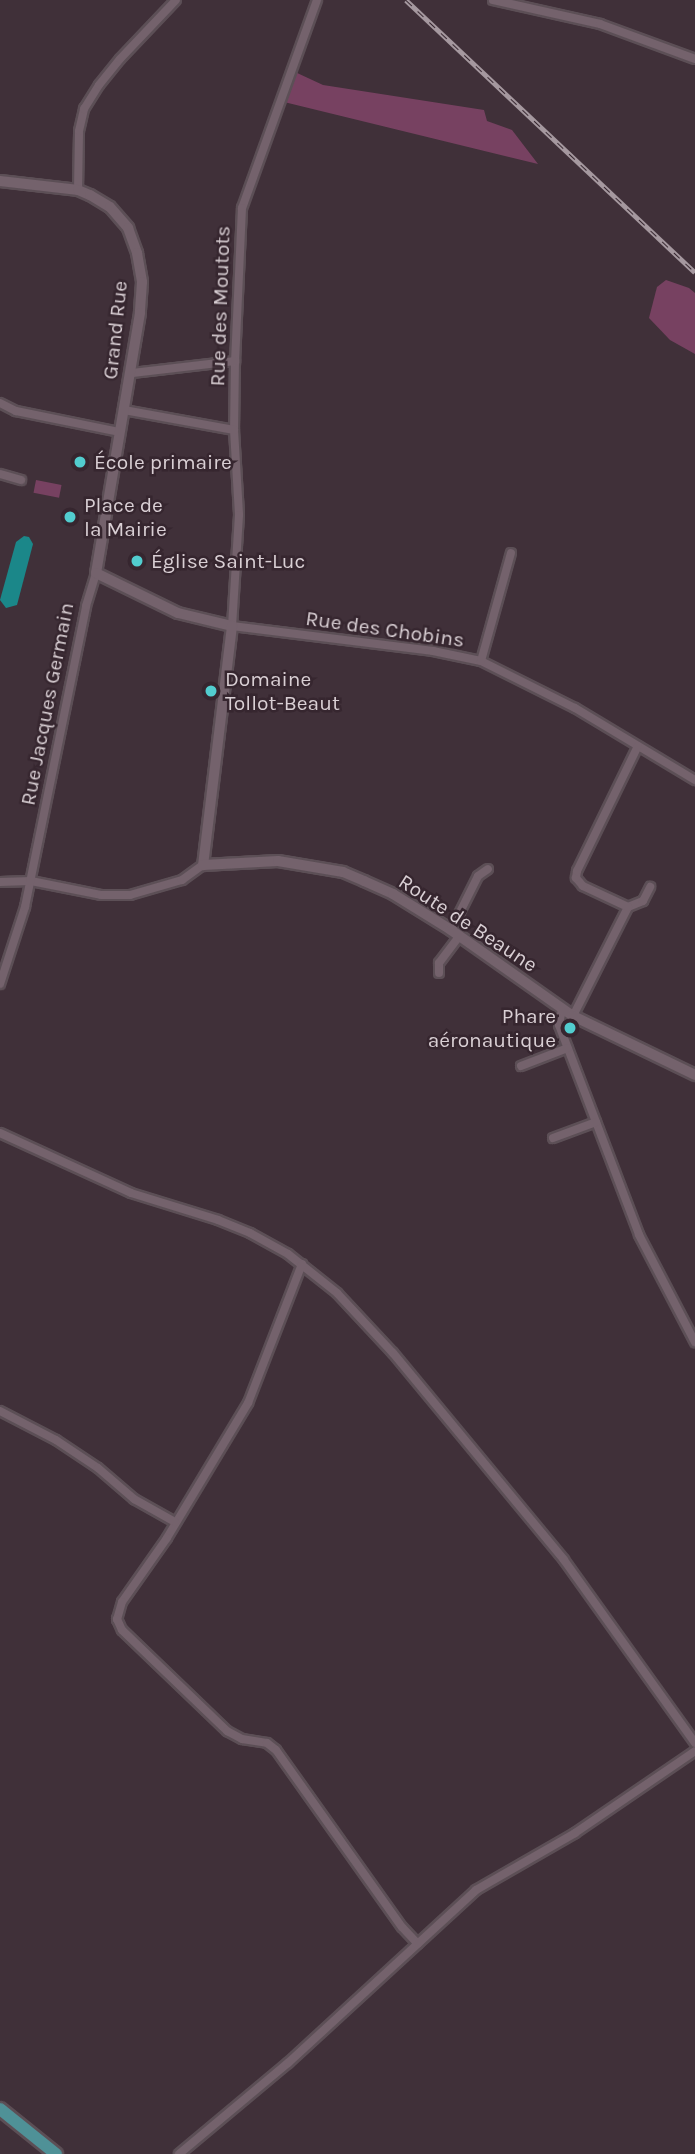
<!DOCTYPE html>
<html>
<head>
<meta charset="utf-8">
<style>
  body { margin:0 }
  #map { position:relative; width:695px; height:2154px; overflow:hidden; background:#403039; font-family:Karla,sans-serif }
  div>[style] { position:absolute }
  .green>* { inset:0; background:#774161; transform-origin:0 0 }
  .water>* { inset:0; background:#1b8789 }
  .roads { filter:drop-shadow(2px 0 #5c4f56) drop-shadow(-2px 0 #5c4f56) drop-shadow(0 2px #5c4f56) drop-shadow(0 -2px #5c4f56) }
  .minor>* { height:8px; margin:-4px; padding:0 4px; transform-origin:4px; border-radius:4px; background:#74626c }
  .tertiary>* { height:10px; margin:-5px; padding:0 5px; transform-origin:5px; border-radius:5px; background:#74626c }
  .primary>* { height:12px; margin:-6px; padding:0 6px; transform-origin:6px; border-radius:6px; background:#4f9197 }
  .rail>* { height:5px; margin-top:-2.5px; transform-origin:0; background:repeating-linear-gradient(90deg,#36262f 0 8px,#a5989f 0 16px); box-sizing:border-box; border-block:2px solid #a5989f }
  .dots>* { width:19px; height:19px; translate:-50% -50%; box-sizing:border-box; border:4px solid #36262f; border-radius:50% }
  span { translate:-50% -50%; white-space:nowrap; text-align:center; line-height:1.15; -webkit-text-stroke:5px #36262f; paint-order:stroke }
  .street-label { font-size:21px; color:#d9cfd4 }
  .poi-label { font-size:21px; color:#d9cfd4 }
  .left { translate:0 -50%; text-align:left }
  .right { translate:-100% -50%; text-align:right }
</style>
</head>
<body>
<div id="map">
  <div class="green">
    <i style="clip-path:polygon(295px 72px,323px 85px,484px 110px,487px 121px,512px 130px,538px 164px,284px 102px)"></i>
    <i style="clip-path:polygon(666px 280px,689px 288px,695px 293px,695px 354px,670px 340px,649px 318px,657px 287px)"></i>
    <i style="left:36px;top:480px;width:26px;height:13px;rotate:11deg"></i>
  </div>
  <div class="water">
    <i style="clip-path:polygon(24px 536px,29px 537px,33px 544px,17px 605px,6px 608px,0 600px,16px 542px)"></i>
  </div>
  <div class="roads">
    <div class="minor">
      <i style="left:317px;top:0;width:221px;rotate:109.8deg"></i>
      <i style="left:242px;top:208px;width:153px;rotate:92.6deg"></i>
      <i style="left:235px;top:361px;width:69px;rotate:90.8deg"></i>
      <i style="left:234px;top:430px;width:85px;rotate:86.6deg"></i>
      <i style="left:239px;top:515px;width:111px;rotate:93.6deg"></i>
      <i style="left:232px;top:626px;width:203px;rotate:7.1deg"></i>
      <i style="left:433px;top:651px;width:49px;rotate:11.8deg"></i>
      <i style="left:481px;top:661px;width:105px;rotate:26.6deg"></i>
      <i style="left:575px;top:708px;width:140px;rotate:31deg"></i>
      <i style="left:493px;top:0;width:110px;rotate:12.6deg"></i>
      <i style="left:600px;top:24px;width:101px;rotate:20.2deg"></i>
      <i style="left:78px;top:190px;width:59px;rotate:-89deg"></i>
      <i style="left:79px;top:131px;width:23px;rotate:-77deg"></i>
      <i style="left:84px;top:109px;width:28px;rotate:-58deg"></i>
      <i style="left:99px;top:85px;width:33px;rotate:-51deg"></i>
      <i style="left:120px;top:59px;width:81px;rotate:-46.5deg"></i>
      <i style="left:132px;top:373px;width:104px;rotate:-6.6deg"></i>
      <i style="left:0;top:403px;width:18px;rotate:27deg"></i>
      <i style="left:16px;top:411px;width:105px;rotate:11.5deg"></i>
      <i style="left:124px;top:410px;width:112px;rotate:10.3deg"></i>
      <i style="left:0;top:474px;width:22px;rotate:16deg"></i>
      <i style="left:481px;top:661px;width:112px;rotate:-74.5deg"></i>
      <i style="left:0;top:882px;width:31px;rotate:-2deg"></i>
      <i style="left:31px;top:881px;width:71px;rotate:11.3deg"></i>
      <i style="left:101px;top:895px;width:29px"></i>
      <i style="left:130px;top:895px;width:54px;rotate:-16.1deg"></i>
      <i style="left:182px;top:880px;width:26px;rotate:-36deg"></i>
      <i style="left:628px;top:907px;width:16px;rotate:-22deg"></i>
      <i style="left:643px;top:901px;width:16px;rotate:-63deg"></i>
      <i style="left:451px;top:930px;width:60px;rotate:-63.4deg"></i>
      <i style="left:478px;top:876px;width:12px;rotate:-35deg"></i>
      <i style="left:439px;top:973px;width:10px;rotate:-90deg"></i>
      <i style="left:439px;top:963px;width:34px;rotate:-53deg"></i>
      <i style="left:0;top:984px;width:81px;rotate:-72deg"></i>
      <i style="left:25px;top:907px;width:307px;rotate:-78.5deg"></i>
      <i style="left:86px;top:606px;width:34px;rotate:-73deg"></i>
      <i style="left:562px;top:1009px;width:16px;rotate:101deg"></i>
      <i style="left:559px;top:1025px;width:225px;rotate:69.1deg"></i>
      <i style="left:639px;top:1235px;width:121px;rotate:62.4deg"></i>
      <i style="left:573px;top:1016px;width:122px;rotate:-63.2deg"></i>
      <i style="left:628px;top:907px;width:50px;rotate:-155deg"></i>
      <i style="left:583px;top:886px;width:11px;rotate:-131deg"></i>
      <i style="left:576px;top:878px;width:7px;rotate:-82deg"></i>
      <i style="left:577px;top:871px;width:139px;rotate:-64deg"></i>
      <i style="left:521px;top:1066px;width:50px;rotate:-21deg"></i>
      <i style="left:0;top:1133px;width:144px;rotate:24.6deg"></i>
      <i style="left:131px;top:1193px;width:91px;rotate:17.2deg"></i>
      <i style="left:218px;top:1220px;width:35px;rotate:22deg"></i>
      <i style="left:250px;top:1233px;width:43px;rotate:28.9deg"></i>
      <i style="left:288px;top:1254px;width:63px;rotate:38.5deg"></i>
      <i style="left:337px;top:1293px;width:82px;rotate:47deg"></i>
      <i style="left:393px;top:1353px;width:268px;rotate:50.4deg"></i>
      <i style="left:564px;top:1560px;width:225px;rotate:54.4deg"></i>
      <i style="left:553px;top:1138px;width:46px;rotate:-20.4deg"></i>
      <i style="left:302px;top:1264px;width:149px;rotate:111.2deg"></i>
      <i style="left:248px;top:1403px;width:157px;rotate:121deg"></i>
      <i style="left:167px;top:1538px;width:78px;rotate:125.1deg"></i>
      <i style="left:122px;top:1602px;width:18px;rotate:106deg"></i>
      <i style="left:117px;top:1619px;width:12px;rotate:66deg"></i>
      <i style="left:122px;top:1630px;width:146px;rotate:43.9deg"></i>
      <i style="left:227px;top:1731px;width:17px;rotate:28deg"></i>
      <i style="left:242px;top:1739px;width:25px;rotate:9deg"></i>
      <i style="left:267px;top:1743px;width:11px;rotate:38deg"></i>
      <i style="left:276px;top:1750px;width:217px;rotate:54.6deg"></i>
      <i style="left:402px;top:1927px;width:23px;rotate:47deg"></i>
      <i style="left:0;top:1411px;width:63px;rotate:27.4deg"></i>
      <i style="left:56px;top:1440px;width:50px;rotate:33.7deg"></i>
      <i style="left:98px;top:1468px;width:48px;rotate:40.7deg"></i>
      <i style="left:134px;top:1499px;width:47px;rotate:29.3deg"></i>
      <i style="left:179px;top:2154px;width:142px;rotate:-39.9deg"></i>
      <i style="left:288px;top:2063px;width:255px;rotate:-42.6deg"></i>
      <i style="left:476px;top:1890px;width:114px;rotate:-29.9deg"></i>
      <i style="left:575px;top:1833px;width:145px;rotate:-34.3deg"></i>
    </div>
    <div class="tertiary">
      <i style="left:0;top:181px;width:79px;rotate:6.6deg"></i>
      <i style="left:78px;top:190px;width:13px;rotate:23deg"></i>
      <i style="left:90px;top:195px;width:23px;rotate:31deg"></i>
      <i style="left:110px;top:207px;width:28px;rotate:49deg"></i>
      <i style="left:128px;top:228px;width:27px;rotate:70deg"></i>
      <i style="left:137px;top:253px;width:29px;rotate:80deg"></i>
      <i style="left:142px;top:282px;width:31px;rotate:94deg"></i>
      <i style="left:140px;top:313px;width:264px;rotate:99.6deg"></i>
      <i style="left:96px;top:573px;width:91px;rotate:26deg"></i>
      <i style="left:178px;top:613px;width:56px;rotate:13.5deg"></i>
      <i style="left:232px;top:626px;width:241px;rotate:96.9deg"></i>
      <i style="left:203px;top:865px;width:75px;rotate:-3.1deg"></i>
      <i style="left:278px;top:861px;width:66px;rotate:9.6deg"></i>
      <i style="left:343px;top:872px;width:23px;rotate:23deg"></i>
      <i style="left:364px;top:881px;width:32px;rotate:24deg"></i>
      <i style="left:393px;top:894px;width:68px;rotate:31.8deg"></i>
      <i style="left:451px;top:930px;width:149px;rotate:35.2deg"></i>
      <i style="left:573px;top:1016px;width:136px;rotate:25.8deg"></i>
    </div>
    <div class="primary">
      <i style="left:0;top:2109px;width:72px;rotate:38.8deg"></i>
    </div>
  </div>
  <div class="rail">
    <i style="left:406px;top:0;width:397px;rotate:43.3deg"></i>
  </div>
  <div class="dots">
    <i style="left:80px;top:462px;background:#52cdcf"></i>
    <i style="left:70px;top:517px;background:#52cdcf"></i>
    <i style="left:137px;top:561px;background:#52cdcf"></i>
    <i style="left:211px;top:691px;background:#52cdcf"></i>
    <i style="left:570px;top:1028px;background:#52cdcf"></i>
  </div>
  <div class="street-label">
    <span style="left:220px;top:306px;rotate:-88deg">Rue des Moutots</span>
    <span style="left:115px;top:330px;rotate:-84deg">Grand Rue</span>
    <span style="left:385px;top:629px;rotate:8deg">Rue des Chobins</span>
    <span style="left:47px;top:704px;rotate:-79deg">Rue Jacques Germain</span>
    <span style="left:468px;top:923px;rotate:33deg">Route de Beaune</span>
  </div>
  <div class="poi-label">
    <span class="left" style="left:94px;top:462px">École primaire</span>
    <span class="left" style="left:84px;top:517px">Place de<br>la Mairie</span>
    <span class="left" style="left:151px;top:561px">Église Saint-Luc</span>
    <span class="left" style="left:225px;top:691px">Domaine<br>Tollot-Beaut</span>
    <span class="right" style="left:556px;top:1028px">Phare<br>aéronautique</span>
  </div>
</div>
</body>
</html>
